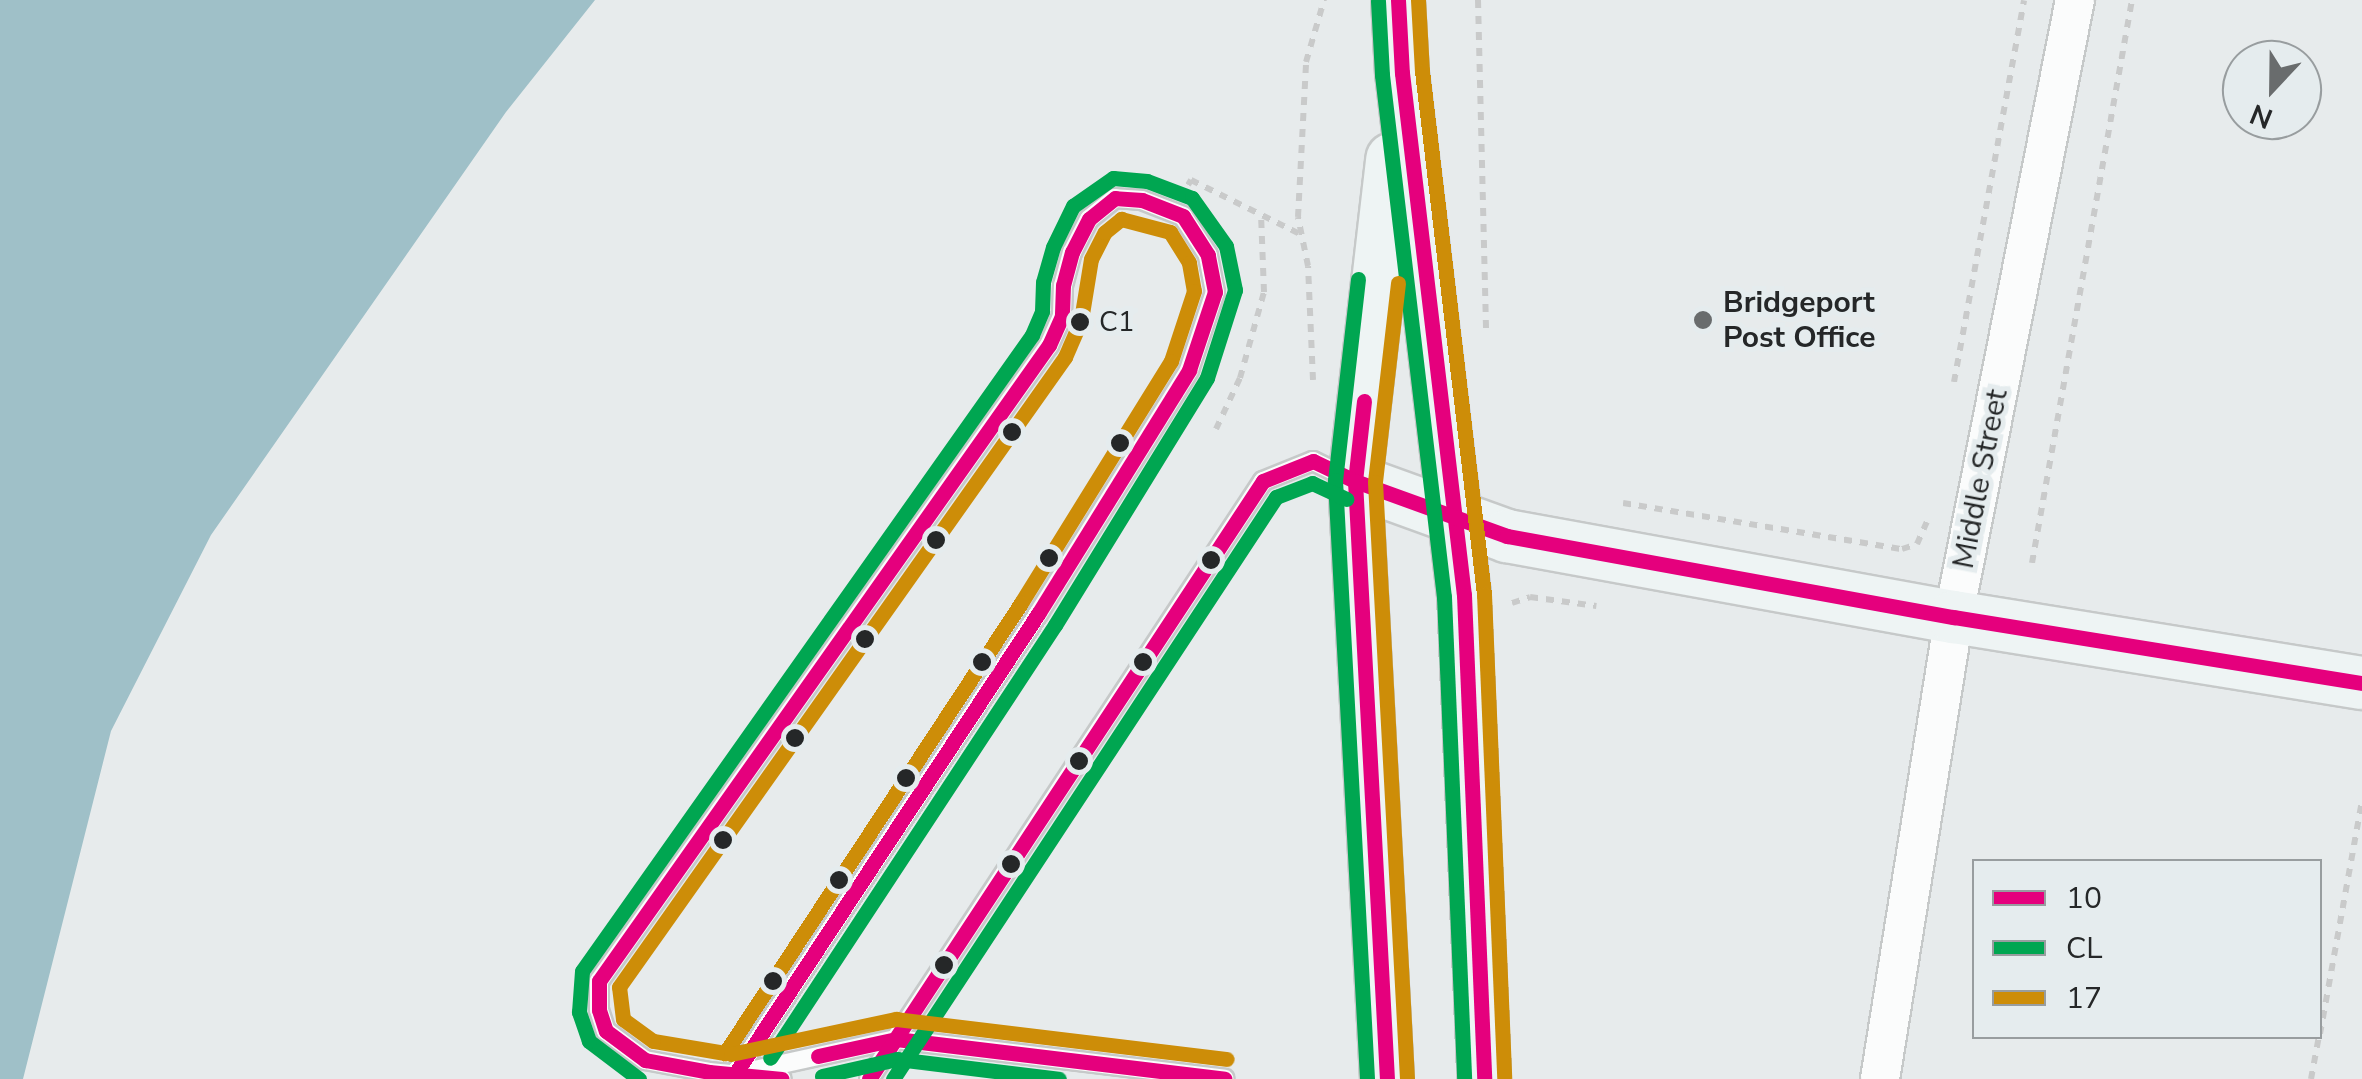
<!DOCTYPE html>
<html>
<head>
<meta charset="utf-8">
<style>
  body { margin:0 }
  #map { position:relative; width:2362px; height:1079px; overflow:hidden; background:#e7ebec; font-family:"Nunito Sans",sans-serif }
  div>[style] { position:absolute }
  .water>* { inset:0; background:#9fc0c8 }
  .path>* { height:6px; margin-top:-3px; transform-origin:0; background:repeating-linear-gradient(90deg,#c9caca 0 8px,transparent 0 16px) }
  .roads { filter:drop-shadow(2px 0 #c6c9c9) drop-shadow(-2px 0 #c6c9c9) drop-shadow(0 2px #c6c9c9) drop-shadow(0 -2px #c6c9c9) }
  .lane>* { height:18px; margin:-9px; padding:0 9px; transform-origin:9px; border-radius:9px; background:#fbfcfc }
  .street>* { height:38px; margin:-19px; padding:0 19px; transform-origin:19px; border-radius:19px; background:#fbfcfc }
  .secondary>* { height:52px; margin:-26px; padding:0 26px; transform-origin:26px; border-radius:26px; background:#eef4f4 }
  .bus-1>* { height:15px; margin:-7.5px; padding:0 7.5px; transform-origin:7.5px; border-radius:7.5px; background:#e5007d }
  .bus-2>* { height:15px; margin:-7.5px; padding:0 7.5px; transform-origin:7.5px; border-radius:7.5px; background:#00a651 }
  .bus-3>* { height:15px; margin:-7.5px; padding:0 7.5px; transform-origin:7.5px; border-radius:7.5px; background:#cd8d08 }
  .dots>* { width:28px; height:28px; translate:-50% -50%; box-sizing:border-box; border:5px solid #e5ecee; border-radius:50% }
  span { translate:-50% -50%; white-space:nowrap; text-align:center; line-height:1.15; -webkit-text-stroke:10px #e5ecee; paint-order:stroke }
  .bus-label { font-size:28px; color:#252728 }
  .left { translate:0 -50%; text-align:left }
  .poi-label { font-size:30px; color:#252728; font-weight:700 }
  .street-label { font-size:30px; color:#252728 }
  .legend { position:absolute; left:1972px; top:859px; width:350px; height:180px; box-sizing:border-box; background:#e5ecee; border:2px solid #989d9f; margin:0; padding:12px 18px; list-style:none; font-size:30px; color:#252728 }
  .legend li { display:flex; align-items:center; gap:20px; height:50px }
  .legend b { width:50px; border:2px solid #989d9f }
  .north { position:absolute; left:2222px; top:40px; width:100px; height:100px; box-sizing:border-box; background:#e5ecee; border:2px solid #989d9f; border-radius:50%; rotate:202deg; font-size:28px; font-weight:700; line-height:40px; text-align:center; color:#252728 }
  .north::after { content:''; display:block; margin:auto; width:35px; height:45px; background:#696c6d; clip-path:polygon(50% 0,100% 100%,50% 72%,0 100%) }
</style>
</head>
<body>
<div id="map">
  <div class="water">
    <i style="clip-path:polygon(0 0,595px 0,506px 112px,211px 535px,111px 731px,23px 1079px,0 1079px)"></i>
  </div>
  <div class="path">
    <i style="left:1478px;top:0;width:332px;rotate:88.6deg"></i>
    <i style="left:1188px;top:185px;width:6px;rotate:-59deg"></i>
    <i style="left:1191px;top:180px;width:124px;rotate:26.4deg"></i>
    <i style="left:1313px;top:380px;width:114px;rotate:-92.5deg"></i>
    <i style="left:1308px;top:266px;width:50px;rotate:-101.5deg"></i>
    <i style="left:1298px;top:217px;width:155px;rotate:-87deg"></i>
    <i style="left:1306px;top:62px;width:65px;rotate:-73.8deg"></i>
    <i style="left:1954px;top:382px;width:388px;rotate:-79.6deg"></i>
    <i style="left:1216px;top:429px;width:56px;rotate:-64.8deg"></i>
    <i style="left:1240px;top:378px;width:89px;rotate:-74.4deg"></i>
    <i style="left:1264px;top:292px;width:77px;rotate:-92.2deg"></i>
    <i style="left:1623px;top:503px;width:283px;rotate:9.4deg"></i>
    <i style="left:1902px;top:549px;width:16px;rotate:-18deg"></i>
    <i style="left:1917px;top:544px;width:24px;rotate:-66deg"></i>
    <i style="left:2032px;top:563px;width:572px;rotate:-79.93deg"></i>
    <i style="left:1512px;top:603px;width:19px;rotate:-18deg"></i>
    <i style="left:1530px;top:597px;width:67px;rotate:7.8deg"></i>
    <i style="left:2320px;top:1034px;width:238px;rotate:-79.8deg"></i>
    <i style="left:2311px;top:1079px;width:44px;rotate:-79.5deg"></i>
  </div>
  <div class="roads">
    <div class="lane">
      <i style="left:750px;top:1071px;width:149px;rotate:-12.4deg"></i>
      <i style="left:896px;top:1039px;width:331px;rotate:6.9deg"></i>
      <i style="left:735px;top:1074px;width:551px;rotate:-56.63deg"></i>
      <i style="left:1038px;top:614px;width:287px;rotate:-58.2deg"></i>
      <i style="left:1189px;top:370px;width:82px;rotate:-71.6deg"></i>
      <i style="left:1215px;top:292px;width:38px;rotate:-101deg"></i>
      <i style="left:1208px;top:255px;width:46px;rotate:-122.7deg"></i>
      <i style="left:1183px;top:216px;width:44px;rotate:-158.7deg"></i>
      <i style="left:1142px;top:200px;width:27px;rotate:-176deg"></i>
      <i style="left:1115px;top:198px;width:33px;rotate:141deg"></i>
      <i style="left:1089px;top:219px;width:37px;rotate:117deg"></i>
      <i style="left:1072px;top:252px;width:34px;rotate:105deg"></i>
      <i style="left:1063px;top:285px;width:31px;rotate:92deg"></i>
      <i style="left:1062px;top:316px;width:32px;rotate:114deg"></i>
      <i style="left:1049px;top:345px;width:779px;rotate:125.28deg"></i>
      <i style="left:599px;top:981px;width:29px;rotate:90deg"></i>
      <i style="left:599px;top:1010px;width:22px;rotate:72deg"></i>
      <i style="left:606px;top:1031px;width:49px;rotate:36.6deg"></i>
      <i style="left:645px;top:1060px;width:65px;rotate:10.6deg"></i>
      <i style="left:709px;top:1072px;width:73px;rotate:5.5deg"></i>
      <i style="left:869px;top:1079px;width:716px;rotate:-56.62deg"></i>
      <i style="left:1263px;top:481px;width:54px;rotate:-21.8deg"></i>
      <i style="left:1313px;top:461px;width:41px;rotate:25.9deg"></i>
    </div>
    <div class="street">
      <i style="left:1880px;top:1079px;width:486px;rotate:-80.9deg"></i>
      <i style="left:1957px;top:599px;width:611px;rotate:-78.86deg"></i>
    </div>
    <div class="secondary">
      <i style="left:1398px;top:0;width:73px;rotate:86.9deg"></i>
      <i style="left:1402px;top:73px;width:526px;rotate:83.23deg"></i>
      <i style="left:1464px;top:595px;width:484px;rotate:87.6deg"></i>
      <i style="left:1355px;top:481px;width:162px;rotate:19.9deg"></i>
      <i style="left:1507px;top:536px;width:454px;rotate:10.3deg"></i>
      <i style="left:1954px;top:617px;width:413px;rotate:9.2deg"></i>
      <i style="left:1387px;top:1079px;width:599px;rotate:-93.06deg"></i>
      <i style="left:1355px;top:481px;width:324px;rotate:-83.4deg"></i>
    </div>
  </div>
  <div class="bus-1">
    <i style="left:1398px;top:0;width:73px;rotate:86.9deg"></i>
    <i style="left:1402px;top:73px;width:526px;rotate:83.23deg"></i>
    <i style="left:1464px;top:595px;width:484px;rotate:87.6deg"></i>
    <i style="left:1364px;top:401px;width:81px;rotate:96.4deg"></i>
    <i style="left:1355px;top:481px;width:599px;rotate:86.94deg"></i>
    <i style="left:818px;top:1056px;width:80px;rotate:-12.3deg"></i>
    <i style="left:896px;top:1039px;width:331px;rotate:6.9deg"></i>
    <i style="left:735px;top:1074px;width:551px;rotate:-56.63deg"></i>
    <i style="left:1038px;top:614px;width:287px;rotate:-58.2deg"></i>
    <i style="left:1189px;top:370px;width:82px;rotate:-71.6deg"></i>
    <i style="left:1215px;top:292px;width:38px;rotate:-101deg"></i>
    <i style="left:1208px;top:255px;width:46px;rotate:-122.7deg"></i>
    <i style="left:1183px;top:216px;width:44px;rotate:-158.7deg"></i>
    <i style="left:1142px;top:200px;width:27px;rotate:-176deg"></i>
    <i style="left:1115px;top:198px;width:33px;rotate:141deg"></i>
    <i style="left:1089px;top:219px;width:37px;rotate:117deg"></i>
    <i style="left:1072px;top:252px;width:34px;rotate:105deg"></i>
    <i style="left:1063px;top:285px;width:31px;rotate:92deg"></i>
    <i style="left:1062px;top:316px;width:32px;rotate:114deg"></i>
    <i style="left:1049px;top:345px;width:779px;rotate:125.28deg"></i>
    <i style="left:599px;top:981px;width:29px;rotate:90deg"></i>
    <i style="left:599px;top:1010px;width:22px;rotate:72deg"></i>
    <i style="left:606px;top:1031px;width:49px;rotate:36.6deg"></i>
    <i style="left:645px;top:1060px;width:65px;rotate:10.6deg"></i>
    <i style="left:709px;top:1072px;width:73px;rotate:5.5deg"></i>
    <i style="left:869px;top:1079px;width:716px;rotate:-56.62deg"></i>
    <i style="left:1263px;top:481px;width:54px;rotate:-21.8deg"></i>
    <i style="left:1313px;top:461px;width:47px;rotate:25.5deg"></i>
    <i style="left:1355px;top:481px;width:162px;rotate:19.9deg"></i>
    <i style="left:1507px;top:536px;width:454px;rotate:10.3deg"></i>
    <i style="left:1954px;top:617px;width:413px;rotate:9.2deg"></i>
  </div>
  <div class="bus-2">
    <i style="left:1378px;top:1px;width:74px;rotate:86.9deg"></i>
    <i style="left:1382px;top:75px;width:526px;rotate:83.23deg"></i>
    <i style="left:1444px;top:597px;width:482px;rotate:87.6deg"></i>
    <i style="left:1358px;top:279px;width:202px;rotate:96.5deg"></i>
    <i style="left:1335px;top:480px;width:600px;rotate:86.94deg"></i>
    <i style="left:822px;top:1076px;width:77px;rotate:-12.8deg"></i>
    <i style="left:897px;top:1059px;width:163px;rotate:7deg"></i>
    <i style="left:639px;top:1079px;width:63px;rotate:-142.8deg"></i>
    <i style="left:589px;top:1041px;width:31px;rotate:-109deg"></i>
    <i style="left:579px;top:1012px;width:41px;rotate:-85.8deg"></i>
    <i style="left:582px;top:971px;width:779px;rotate:-54.72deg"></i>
    <i style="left:1032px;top:335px;width:26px;rotate:-67deg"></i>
    <i style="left:1042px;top:311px;width:29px;rotate:-88deg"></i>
    <i style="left:1043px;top:282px;width:36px;rotate:-74deg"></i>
    <i style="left:1053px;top:247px;width:46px;rotate:-64deg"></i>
    <i style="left:1073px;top:206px;width:49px;rotate:-35deg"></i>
    <i style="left:1113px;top:178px;width:34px;rotate:5deg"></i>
    <i style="left:1147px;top:181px;width:48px;rotate:20.7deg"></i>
    <i style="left:1192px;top:198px;width:59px;rotate:54.7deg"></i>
    <i style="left:1226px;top:246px;width:45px;rotate:78.4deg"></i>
    <i style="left:1235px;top:290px;width:92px;rotate:107.7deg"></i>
    <i style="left:1207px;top:378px;width:290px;rotate:121.6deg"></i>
    <i style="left:1055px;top:625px;width:518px;rotate:123.35deg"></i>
    <i style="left:893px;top:1079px;width:697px;rotate:-56.65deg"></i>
    <i style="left:1276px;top:497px;width:39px;rotate:-21deg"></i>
    <i style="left:1312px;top:483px;width:38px;rotate:25deg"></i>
  </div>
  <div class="bus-3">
    <i style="left:1418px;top:0;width:71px;rotate:86.8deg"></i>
    <i style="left:1422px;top:71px;width:527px;rotate:83.24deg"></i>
    <i style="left:1484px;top:594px;width:484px;rotate:87.6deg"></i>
    <i style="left:1121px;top:219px;width:51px;rotate:14.9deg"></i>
    <i style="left:1170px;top:232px;width:36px;rotate:58deg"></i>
    <i style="left:1189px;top:263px;width:28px;rotate:80deg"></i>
    <i style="left:1194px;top:291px;width:74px;rotate:108.2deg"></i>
    <i style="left:1171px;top:361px;width:285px;rotate:121.8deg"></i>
    <i style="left:1021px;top:603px;width:539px;rotate:123.34deg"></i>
    <i style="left:725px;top:1053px;width:73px;rotate:-170.5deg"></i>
    <i style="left:653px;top:1041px;width:37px;rotate:-144deg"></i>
    <i style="left:623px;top:1019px;width:32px;rotate:-97deg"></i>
    <i style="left:619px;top:987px;width:772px;rotate:-54.7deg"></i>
    <i style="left:1065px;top:357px;width:40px;rotate:-66.6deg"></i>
    <i style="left:1081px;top:320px;width:62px;rotate:-80.7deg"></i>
    <i style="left:1091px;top:259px;width:30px;rotate:-63deg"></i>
    <i style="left:1105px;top:232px;width:21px;rotate:-39deg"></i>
    <i style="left:1398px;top:283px;width:200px;rotate:96.6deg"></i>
    <i style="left:1375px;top:482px;width:597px;rotate:86.93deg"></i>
    <i style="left:731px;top:1054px;width:169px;rotate:-12deg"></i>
    <i style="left:896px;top:1019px;width:333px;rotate:6.9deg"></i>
  </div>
  <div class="dots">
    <i style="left:1703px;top:320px;background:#696c6d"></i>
    <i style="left:1080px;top:322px;background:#252728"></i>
    <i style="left:1012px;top:432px;background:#252728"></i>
    <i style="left:1120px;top:443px;background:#252728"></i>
    <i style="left:936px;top:540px;background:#252728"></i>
    <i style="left:1049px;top:558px;background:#252728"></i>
    <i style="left:1211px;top:560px;background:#252728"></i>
    <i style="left:865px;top:639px;background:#252728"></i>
    <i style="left:982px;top:662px;background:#252728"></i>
    <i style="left:1143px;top:662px;background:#252728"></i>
    <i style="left:795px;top:738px;background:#252728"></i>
    <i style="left:1079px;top:761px;background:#252728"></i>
    <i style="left:906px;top:778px;background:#252728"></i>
    <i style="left:723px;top:840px;background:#252728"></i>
    <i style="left:1011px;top:864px;background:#252728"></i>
    <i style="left:839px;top:880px;background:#252728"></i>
    <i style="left:944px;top:965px;background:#252728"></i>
    <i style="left:773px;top:981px;background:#252728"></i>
  </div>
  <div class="bus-label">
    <span class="left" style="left:1099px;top:322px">C1</span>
  </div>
  <div class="poi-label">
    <span class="left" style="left:1723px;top:320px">Bridgeport<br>Post Office</span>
  </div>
  <div class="street-label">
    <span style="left:1981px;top:479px;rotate:-79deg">Middle Street</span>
  </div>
  <ul class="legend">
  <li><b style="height:12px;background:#e5007d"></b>10</li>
  <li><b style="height:12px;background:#00a651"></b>CL</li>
  <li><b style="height:12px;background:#cd8d08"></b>17</li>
  </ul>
  <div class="north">N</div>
</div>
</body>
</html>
